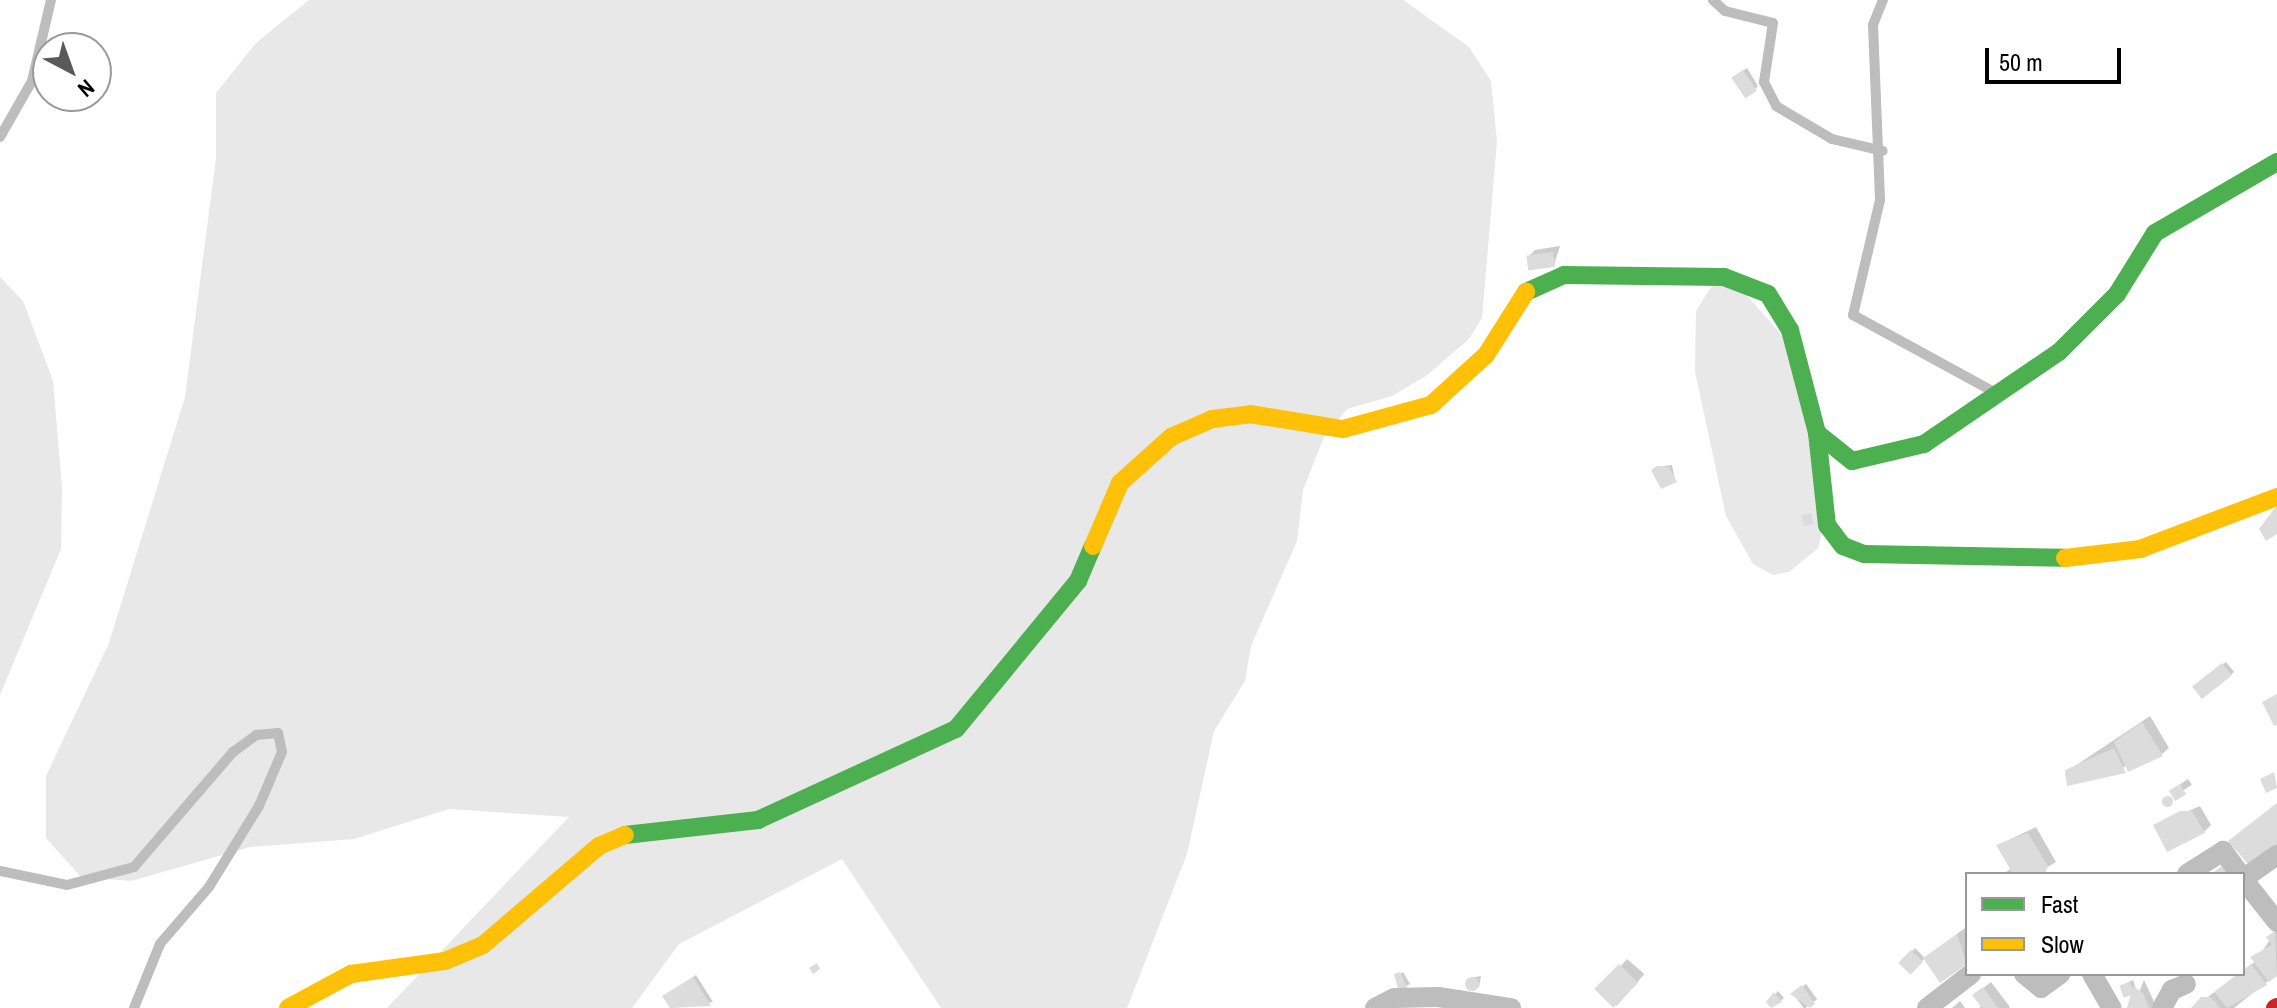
<!DOCTYPE html>
<html>
<head>
<meta charset="utf-8">
<style>
  body { margin:0 }
  #map { position:relative; width:2277px; height:1008px; overflow:hidden; background:#fff; font-family:"Archivo Narrow",sans-serif }
  div>[style] { position:absolute }
  .green>* { inset:0; background:#e8e8e8 }
  .shadow>* { inset:0; background:#0003; transform-origin:0 0 }
  .building>* { inset:0; background:#dcdcdc; transform-origin:0 0 }
  .round { border-radius:50% }
  .lane>* { height:10px; margin:-5px; padding:0 5px; transform-origin:5px; border-radius:5px; background:#bdbdbd }
  .street>* { height:20px; margin:-10px; padding:0 10px; transform-origin:10px; border-radius:10px; background:#bdbdbd }
  .fast>* { height:18px; margin:-9px; padding:0 9px; transform-origin:9px; border-radius:9px; background:#4caf50 }
  .slow>* { height:18px; margin:-9px; padding:0 9px; transform-origin:9px; border-radius:9px; background:#ffc107 }
  .jam>* { height:18px; margin:-9px; padding:0 9px; transform-origin:9px; border-radius:9px; background:#c62828 }
  span { translate:-50% -50%; white-space:nowrap; text-align:center; line-height:1.15; -webkit-text-stroke:7px #fff; paint-order:stroke }
  .legend { position:absolute; left:1965px; top:872px; width:280px; height:104px; box-sizing:border-box; background:#fff; border:2px solid #999; margin:0; padding:10px 14px; list-style:none; font-size:24px; color:#000 }
  .legend li { display:flex; align-items:center; gap:16px; height:40px }
  .legend b { width:40px; border:2px solid #999 }
  .north { position:absolute; left:32px; top:32px; width:80px; height:80px; box-sizing:border-box; background:#fff; border:2px solid #999; border-radius:50%; rotate:139deg; font-size:22px; font-weight:700; line-height:32px; text-align:center; color:#000 }
  .north::after { content:''; display:block; margin:auto; width:28px; height:36px; background:#595959; clip-path:polygon(50% 0,100% 100%,50% 72%,0 100%) }
  .scale { position:absolute; left:1985px; top:48px; width:136px; height:36px; box-sizing:border-box; border:4px solid #000; border-top:0; padding-left:10px; font-size:24px; line-height:28px; white-space:nowrap; color:#000; -webkit-text-stroke:6px #fff; paint-order:stroke }
</style>
</head>
<body>
<div id="map">
  <div class="green">
    <i style="clip-path:polygon(309px 0,1403px 0,1469px 47px,1491px 81px,1497px 141px,1482px 318px,1469px 339px,1426px 376px,1392px 396px,1347px 409px,1324px 437px,1303px 490px,1297px 541px,1251px 646px,1245px 681px,1214px 731px,1187px 854px,1127px 1008px,941px 1008px,842px 859px,679px 944px,632px 1008px,387px 1008px,569px 817px,449px 809px,354px 839px,250px 847px,131px 881px,81px 877px,46px 838px,46px 776px,109px 643px,185px 397px,216px 158px,216px 93px,256px 43px)"></i>
    <i style="clip-path:polygon(0 277px,23px 301px,53px 381px,62px 487px,61px 549px,0 695px)"></i>
    <i style="clip-path:polygon(1731px 277px,1785px 339px,1832px 498px,1818px 548px,1789px 572px,1773px 575px,1753px 564px,1726px 516px,1695px 372px,1696px 311px,1711px 287px)"></i>
  </div>
  <div class="shadow">
    <i style="clip-path:polygon(1747px 68px,1758px 86px,1755px 89px,1736px 75px)"></i>
    <i style="clip-path:polygon(1560px 246px,1554px 265px,1528px 257px,1535px 250px)"></i>
    <i style="clip-path:polygon(1672px 465px,1675px 480px,1656px 467px)"></i>
    <i style="left:2226px;top:662px;width:13px;height:40px;rotate:51deg"></i>
    <i style="clip-path:polygon(2150px 716px,2169px 748px,2162px 754px,2072px 784px,2065px 775px,2072px 768px)"></i>
    <i style="left:2188px;top:779px;width:7px;height:21px;rotate:56deg"></i>
    <i style="clip-path:polygon(2200px 806px,2211px 825px,2204px 832px,2156px 825px)"></i>
    <i style="clip-path:polygon(2036px 827px,2056px 862px,2036px 874px,2003px 874px,2012px 868px,1998px 845px)"></i>
    <i style="clip-path:polygon(1965px 928px,1967px 962px,1941px 980px,1925px 958px)"></i>
    <i style="clip-path:polygon(2277px 929px,2277px 974px,2234px 1008px,2193px 1008px,2256px 961px)"></i>
    <i style="left:1915px;top:948px;width:14px;height:20px;rotate:45deg"></i>
    <i style="left:1627px;top:959px;width:23px;height:42px;rotate:41deg"></i>
    <i style="clip-path:polygon(1403px 972px,1410px 984px,1401px 989px,1401px 973px)"></i>
    <i style="clip-path:polygon(696px 975px,713px 1002px,672px 1008px,665px 996px)"></i>
    <i style="clip-path:polygon(1481px 976px,1479px 987px,1467px 989px,1469px 978px)"></i>
    <i style="clip-path:polygon(2133px 980px,2138px 995px,2144px 980px,2157px 1008px,2130px 1008px,2134px 992px,2122px 985px)"></i>
    <i style="clip-path:polygon(1991px 982px,2010px 1007px,2009px 1008px,1980px 1008px,1982px 989px)"></i>
    <i style="left:1806px;top:984px;width:19px;height:16px;rotate:54deg"></i>
    <i style="clip-path:polygon(1778px 991px,1784px 998px,1773px 1007px,1769px 1002px)"></i>
    <i style="clip-path:polygon(1960px 1001px,1965px 1008px,1952px 1008px)"></i>
  </div>
  <div class="building">
    <i style="left:1743px;top:70px;width:25px;height:14px;rotate:56deg"></i>
    <i style="left:1553px;top:252px;width:15px;height:27px;rotate:82deg"></i>
    <i style="clip-path:polygon(1657px 466px,1669px 467px,1677px 482px,1661px 489px,1651px 470px)"></i>
    <i style="clip-path:polygon(2277px 505px,2277px 534px,2266px 541px,2259px 529px)"></i>
    <i style="left:1811px;top:513px;width:11px;height:10px;rotate:75deg"></i>
    <i style="left:2222px;top:663px;width:16px;height:38px;rotate:52deg"></i>
    <i style="clip-path:polygon(2277px 694px,2277px 725px,2274px 726px,2262px 702px)"></i>
    <i style="clip-path:polygon(2142px 722px,2163px 756px,2128px 772px,2114px 742px)"></i>
    <i style="clip-path:polygon(2114px 748px,2126px 773px,2067px 786px,2065px 770px)"></i>
    <i style="clip-path:polygon(2274px 772px,2277px 788px,2266px 793px,2260px 779px)"></i>
    <i style="left:2180px;top:784px;width:12px;height:13px;rotate:59deg"></i>
    <i class="round" style="left:2161.5px;top:795.5px;width:11px;height:11px"></i>
    <i style="clip-path:polygon(2277px 803px,2277px 846px,2248px 864px,2228px 841px)"></i>
    <i style="clip-path:polygon(2180px 811px,2192px 811px,2205px 833px,2167px 852px,2153px 825px)"></i>
    <i style="clip-path:polygon(2028px 833px,2048px 866px,2045px 874px,2013px 874px,1996px 845px)"></i>
    <i style="clip-path:polygon(2223px 865px,2230px 874px,2211px 874px)"></i>
    <i style="clip-path:polygon(2275px 931px,2277px 976px,2269px 982px,2250px 957px,2272px 945px,2266px 937px)"></i>
    <i style="clip-path:polygon(1957px 934px,1967px 964px,1940px 983px,1923px 958px)"></i>
    <i style="left:1911px;top:950px;width:17px;height:18px;rotate:45deg"></i>
    <i style="clip-path:polygon(817px 963px,820px 969px,813px 974px,809px 968px)"></i>
    <i style="left:1619px;top:964px;width:27px;height:35px;rotate:45deg"></i>
    <i style="clip-path:polygon(2251px 964px,2267px 985px,2227px 1008px,2214px 992px)"></i>
    <i style="clip-path:polygon(1400px 972px,1408px 989px,1399px 992px,1394px 974px)"></i>
    <i class="round" style="left:1465px;top:977px;width:14px;height:14px"></i>
    <i style="clip-path:polygon(693px 977px,711px 1006px,670px 1008px,662px 996px)"></i>
    <i style="left:2130px;top:982px;width:13px;height:11px;rotate:72deg"></i>
    <i style="clip-path:polygon(1802px 985px,1815px 1004px,1810px 1008px,1790px 994px)"></i>
    <i style="clip-path:polygon(2133px 986px,2143px 993px,2149px 1008px,2127px 1008px)"></i>
    <i style="clip-path:polygon(1983px 987px,1998px 1008px,1982px 1008px,1972px 995px)"></i>
    <i style="clip-path:polygon(1774px 992px,1782px 1002px,1771px 1008px,1766px 1002px)"></i>
    <i style="clip-path:polygon(2201px 997px,2211px 997px,2220px 1008px,2191px 1008px)"></i>
  </div>
  <div class="lane">
    <i style="left:1713px;top:0;width:16px;rotate:43deg"></i>
    <i style="left:1725px;top:11px;width:49px;rotate:14deg"></i>
    <i style="left:1773px;top:23px;width:60px;rotate:98.7deg"></i>
    <i style="left:1764px;top:82px;width:27px;rotate:63deg"></i>
    <i style="left:1776px;top:106px;width:65px;rotate:30.5deg"></i>
    <i style="left:1832px;top:139px;width:52px;rotate:13.2deg"></i>
    <i style="left:1883px;top:0;width:27px;rotate:112deg"></i>
    <i style="left:1873px;top:25px;width:175px;rotate:87.7deg"></i>
    <i style="left:1880px;top:200px;width:118px;rotate:103.2deg"></i>
    <i style="left:1853px;top:315px;width:161px;rotate:28.6deg"></i>
    <i style="left:0;top:137px;width:64px;rotate:-60.3deg"></i>
    <i style="left:32px;top:81px;width:83px;rotate:-76.8deg"></i>
    <i style="left:0;top:871px;width:68px;rotate:11.8deg"></i>
    <i style="left:67px;top:885px;width:69px;rotate:-15deg"></i>
    <i style="left:134px;top:867px;width:152px;rotate:-49.3deg"></i>
    <i style="left:233px;top:752px;width:29px;rotate:-36deg"></i>
    <i style="left:256px;top:735px;width:22px;rotate:-5deg"></i>
    <i style="left:278px;top:733px;width:19px;rotate:78deg"></i>
    <i style="left:282px;top:752px;width:59px;rotate:113.1deg"></i>
    <i style="left:259px;top:806px;width:95px;rotate:121.7deg"></i>
    <i style="left:209px;top:887px;width:75px;rotate:130.7deg"></i>
    <i style="left:160px;top:944px;width:69px;rotate:112.1deg"></i>
  </div>
  <div class="street">
    <i style="left:2187px;top:874px;width:43px;rotate:-32.6deg"></i>
    <i style="left:2223px;top:851px;width:29px;rotate:54deg"></i>
    <i style="left:2243px;top:879px;width:55px;rotate:51.7deg"></i>
    <i style="left:2243px;top:879px;width:42px;rotate:-35.2deg"></i>
    <i style="left:2024px;top:974px;width:22px;rotate:39deg"></i>
    <i style="left:2041px;top:988px;width:24px;rotate:-36deg"></i>
    <i style="left:2092px;top:974px;width:39px;rotate:60deg"></i>
    <i style="left:1375px;top:1008px;width:22px;rotate:-27deg"></i>
    <i style="left:1395px;top:998px;width:43px;rotate:-1.3deg"></i>
    <i style="left:1438px;top:997px;width:74px;rotate:8.6deg"></i>
    <i style="left:1927px;top:1008px;width:56px;rotate:-37.7deg"></i>
    <i style="left:2162px;top:1008px;width:21px;rotate:-61deg"></i>
    <i style="left:2172px;top:990px;width:15px;rotate:-23deg"></i>
  </div>
  <div class="fast">
    <i style="left:1526px;top:292px;width:42px;rotate:-24.1deg"></i>
    <i style="left:1564px;top:275px;width:160px;rotate:0.7deg"></i>
    <i style="left:1724px;top:277px;width:47px;rotate:21.1deg"></i>
    <i style="left:1768px;top:294px;width:42px;rotate:58.6deg"></i>
    <i style="left:1790px;top:330px;width:106px;rotate:75.3deg"></i>
    <i style="left:1817px;top:433px;width:93px;rotate:83.8deg"></i>
    <i style="left:1827px;top:525px;width:26px;rotate:53deg"></i>
    <i style="left:1843px;top:546px;width:22px;rotate:21deg"></i>
    <i style="left:1864px;top:554px;width:201px;rotate:1.1deg"></i>
    <i style="left:1817px;top:433px;width:45px;rotate:38.7deg"></i>
    <i style="left:1852px;top:461px;width:74px;rotate:-13.3deg"></i>
    <i style="left:1924px;top:444px;width:163px;rotate:-34.3deg"></i>
    <i style="left:2059px;top:352px;width:82px;rotate:-45deg"></i>
    <i style="left:2117px;top:294px;width:72px;rotate:-58.1deg"></i>
    <i style="left:2155px;top:233px;width:141px;rotate:-30.2deg"></i>
    <i style="left:625px;top:835px;width:134px;rotate:-6.4deg"></i>
    <i style="left:758px;top:820px;width:218px;rotate:-24.7deg"></i>
    <i style="left:956px;top:729px;width:192px;rotate:-50.5deg"></i>
    <i style="left:1078px;top:581px;width:38px;rotate:-67deg"></i>
  </div>
  <div class="slow">
    <i style="left:1093px;top:546px;width:69px;rotate:-66.8deg"></i>
    <i style="left:1120px;top:483px;width:69px;rotate:-42deg"></i>
    <i style="left:1171px;top:437px;width:45px;rotate:-23.7deg"></i>
    <i style="left:1212px;top:419px;width:38px;rotate:-7deg"></i>
    <i style="left:1250px;top:414px;width:94px;rotate:9.2deg"></i>
    <i style="left:1343px;top:429px;width:91px;rotate:-15.3deg"></i>
    <i style="left:1431px;top:405px;width:74px;rotate:-42.3deg"></i>
    <i style="left:1486px;top:355px;width:75px;rotate:-57.6deg"></i>
    <i style="left:2065px;top:558px;width:76px;rotate:-6.8deg"></i>
    <i style="left:2140px;top:549px;width:147px;rotate:-20.8deg"></i>
    <i style="left:288px;top:1008px;width:72px;rotate:-28.4deg"></i>
    <i style="left:351px;top:974px;width:95px;rotate:-7.9deg"></i>
    <i style="left:445px;top:961px;width:41px;rotate:-22.8deg"></i>
    <i style="left:483px;top:945px;width:153px;rotate:-40.5deg"></i>
    <i style="left:599px;top:846px;width:28px;rotate:-23deg"></i>
  </div>
  <div class="jam">
    <i style="left:2275px;top:1008px;width:2px;rotate:-27deg"></i>
  </div>
  <ul class="legend">
  <li><b style="height:10px;background:#4caf50"></b>Fast</li>
  <li><b style="height:10px;background:#ffc107"></b>Slow</li>
  </ul>
  <div class="north">N</div>
  <div class="scale">50 m</div>
</div>
</body>
</html>
